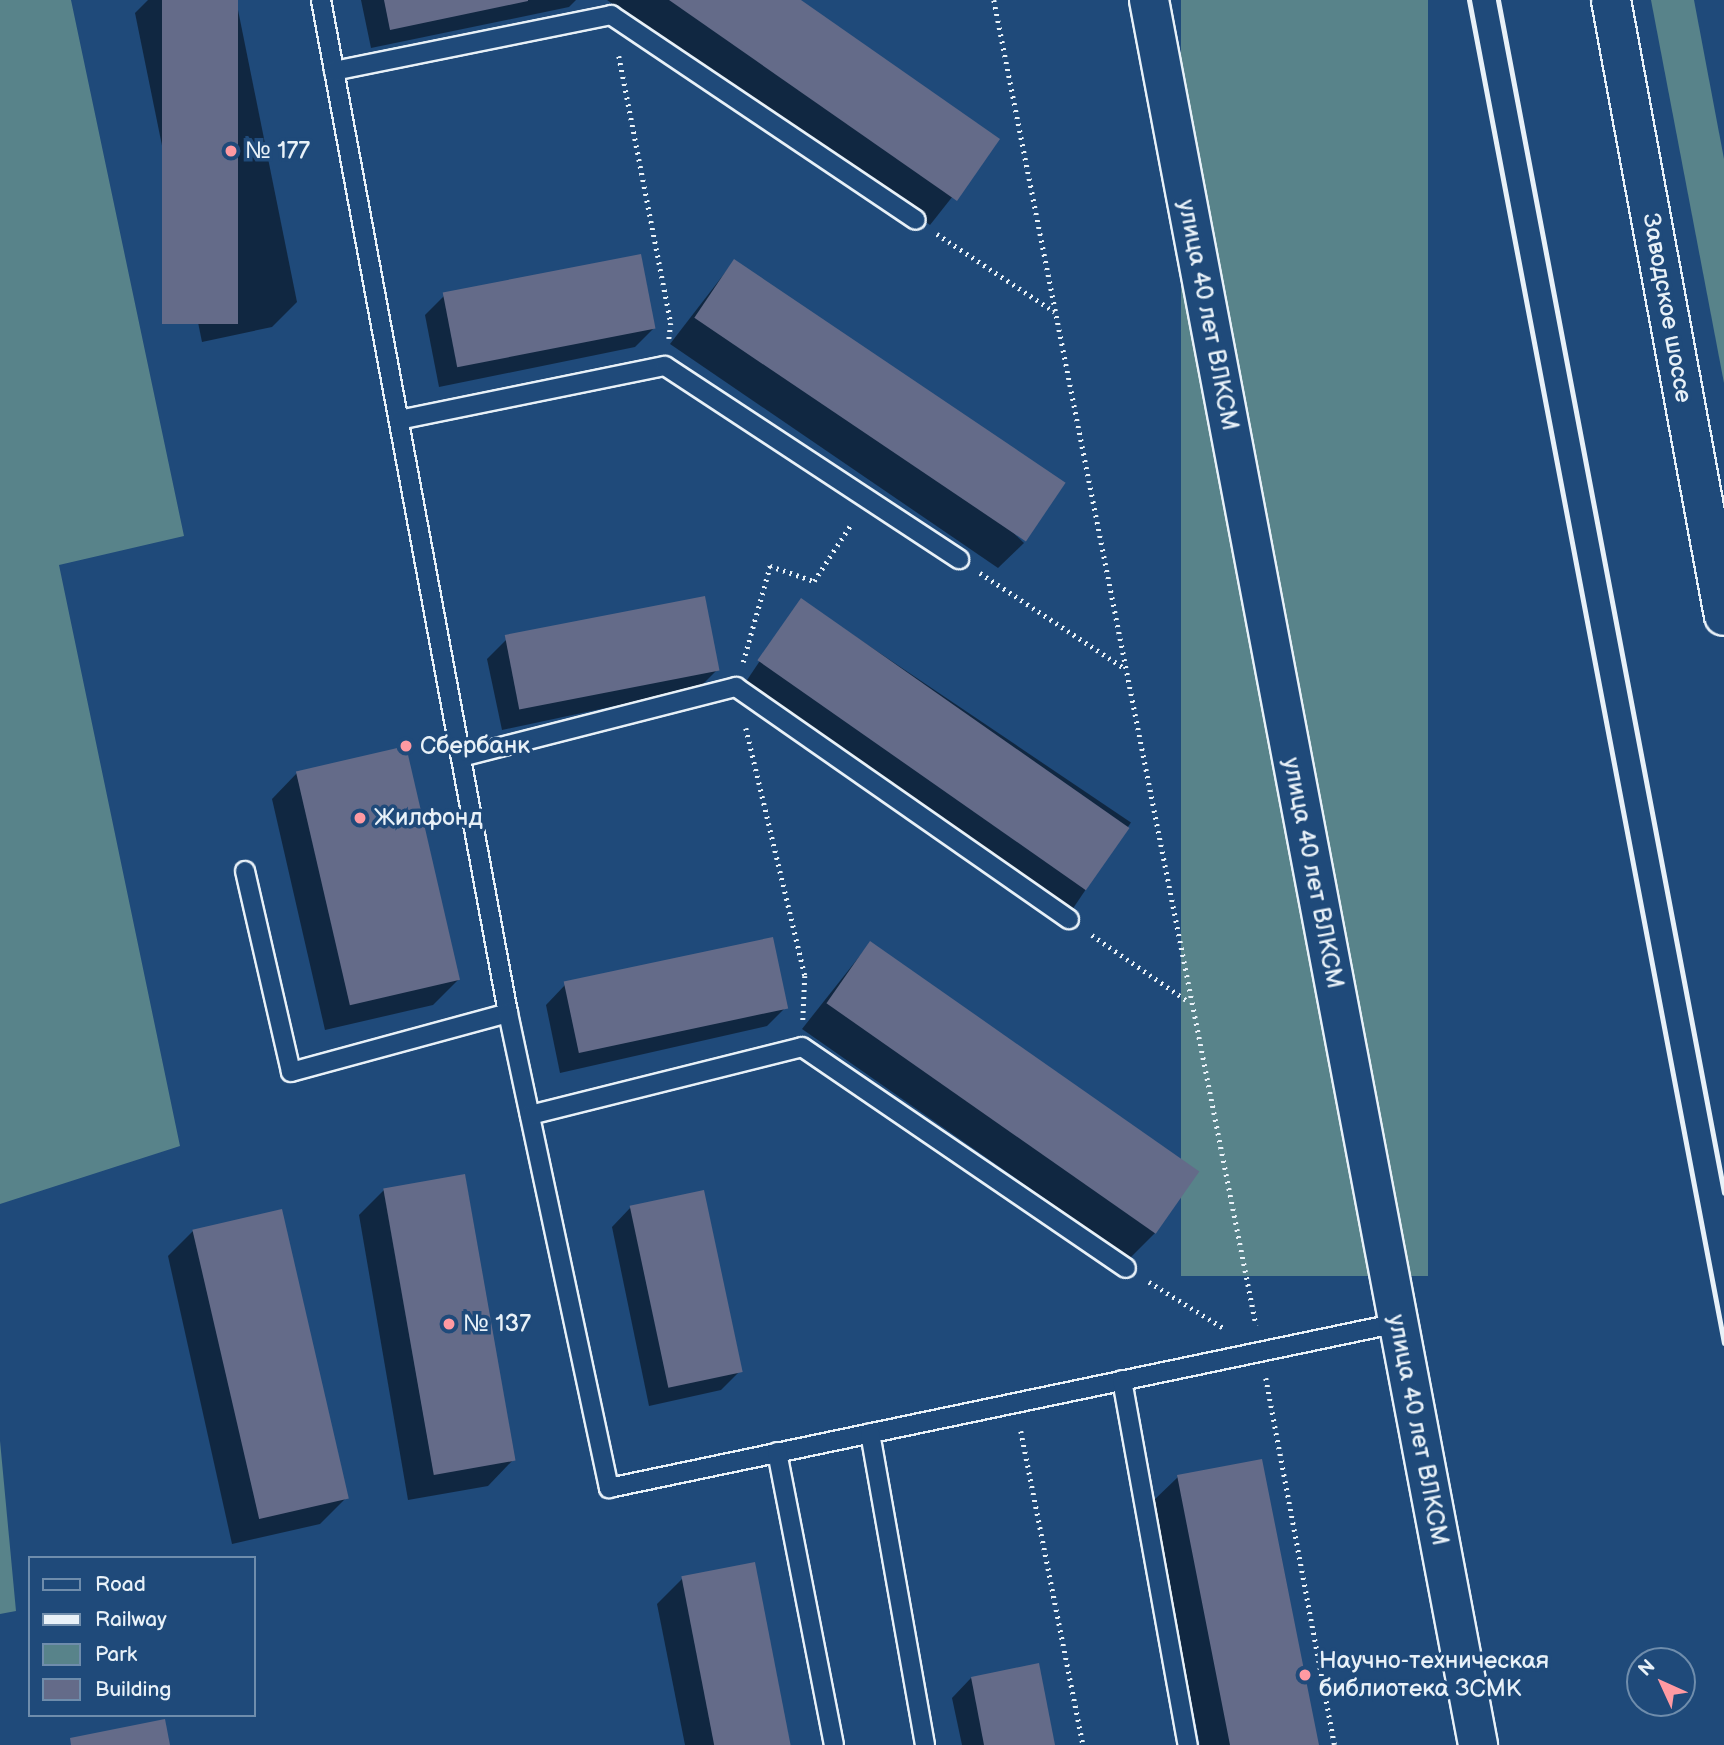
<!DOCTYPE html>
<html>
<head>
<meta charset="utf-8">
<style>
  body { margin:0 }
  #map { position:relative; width:1724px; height:1745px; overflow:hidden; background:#1f4a7a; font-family:"Balsamiq Sans",sans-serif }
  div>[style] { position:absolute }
  .green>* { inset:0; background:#58838a; transform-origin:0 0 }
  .shadow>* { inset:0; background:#0007; transform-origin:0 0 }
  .building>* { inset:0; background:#646b89; transform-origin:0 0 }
  .path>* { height:4.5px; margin-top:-2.25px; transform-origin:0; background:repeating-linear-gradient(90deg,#e8f1f8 0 2px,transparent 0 7px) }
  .roads { filter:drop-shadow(2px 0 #e8f1f8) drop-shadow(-2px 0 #e8f1f8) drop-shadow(0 2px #e8f1f8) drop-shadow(0 -2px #e8f1f8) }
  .lane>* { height:18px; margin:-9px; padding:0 9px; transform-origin:9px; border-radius:9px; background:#1f4a7a }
  .secondary>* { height:38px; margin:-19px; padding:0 19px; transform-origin:19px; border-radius:19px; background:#1f4a7a }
  .rail>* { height:5px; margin:-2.5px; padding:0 2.5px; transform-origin:2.5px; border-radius:2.5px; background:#e8f1f8 }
  .dots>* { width:19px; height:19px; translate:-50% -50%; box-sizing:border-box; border:4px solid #1f4a7a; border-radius:50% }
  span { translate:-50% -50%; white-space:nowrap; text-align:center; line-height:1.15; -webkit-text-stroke:7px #1f4a7a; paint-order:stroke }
  .poi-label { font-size:24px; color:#e8f1f8 }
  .left { translate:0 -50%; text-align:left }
  .street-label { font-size:24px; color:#e8f1f8 }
  .legend { position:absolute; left:28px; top:1556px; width:228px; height:161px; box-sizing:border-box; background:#1f4a7a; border:2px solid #6f8dac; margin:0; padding:9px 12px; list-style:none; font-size:21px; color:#e8f1f8 }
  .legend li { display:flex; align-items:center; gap:14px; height:35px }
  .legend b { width:35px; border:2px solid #6f8dac }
  .north { position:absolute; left:1626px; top:1647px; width:70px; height:70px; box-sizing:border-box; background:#1f4a7a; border:2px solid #6f8dac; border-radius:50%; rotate:315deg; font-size:19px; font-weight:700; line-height:28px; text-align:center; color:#e8f1f8 }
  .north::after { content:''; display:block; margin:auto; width:24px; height:32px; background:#ff9aa2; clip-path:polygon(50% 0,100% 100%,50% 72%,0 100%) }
</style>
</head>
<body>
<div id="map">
  <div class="green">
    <i style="clip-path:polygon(0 0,71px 0,184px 536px,59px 565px,180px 1146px,0 1204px)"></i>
    <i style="left:1181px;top:0;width:247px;height:1276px"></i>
    <i style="clip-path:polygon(1651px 0,1694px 0,1724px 159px,1724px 383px)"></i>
    <i style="clip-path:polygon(0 1441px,16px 1611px,0 1614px)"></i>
  </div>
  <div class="shadow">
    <i style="clip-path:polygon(148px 0,236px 0,297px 302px,272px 327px,202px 342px,135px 13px)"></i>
    <i style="clip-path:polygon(361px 0,576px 0,569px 7px,371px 48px)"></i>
    <i style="clip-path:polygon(607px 0,798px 0,998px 139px,930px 225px)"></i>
    <i style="clip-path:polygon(734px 261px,1024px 543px,998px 568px,670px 344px)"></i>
    <i style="clip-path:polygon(444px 296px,654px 328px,635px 347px,439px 387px,425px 315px)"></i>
    <i style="left:801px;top:600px;width:398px;height:110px;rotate:34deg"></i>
    <i style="clip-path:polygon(506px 640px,718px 669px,699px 688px,502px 730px,487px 659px)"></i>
    <i style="clip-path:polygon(297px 773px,458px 980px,433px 1005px,325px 1030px,272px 799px)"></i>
    <i style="clip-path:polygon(870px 943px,1155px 1233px,1130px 1258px,802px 1029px)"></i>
    <i style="clip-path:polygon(565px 985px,786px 1007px,767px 1026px,560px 1073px,546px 1005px)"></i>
    <i style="clip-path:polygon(384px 1190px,513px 1460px,488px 1486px,408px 1500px,359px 1215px)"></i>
    <i style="clip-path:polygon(631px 1207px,740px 1371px,721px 1390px,649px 1406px,612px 1227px)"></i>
    <i style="clip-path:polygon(193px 1231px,345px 1499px,320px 1524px,232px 1544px,168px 1256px)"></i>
    <i style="clip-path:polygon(1178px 1477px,1317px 1745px,1200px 1745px,1152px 1502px)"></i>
    <i style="clip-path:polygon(683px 1578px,789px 1745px,685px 1745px,657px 1604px)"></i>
    <i style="clip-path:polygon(971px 1678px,1054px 1745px,962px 1745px,952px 1698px)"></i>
  </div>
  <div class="building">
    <i style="left:162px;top:0;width:76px;height:324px"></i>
    <i style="clip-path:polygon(384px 0,528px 0,528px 1px,390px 30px)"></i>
    <i style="clip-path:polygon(669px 0,801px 0,1000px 139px,957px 201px)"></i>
    <i style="left:641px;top:254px;width:76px;height:202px;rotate:79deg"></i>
    <i style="left:734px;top:259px;width:400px;height:71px;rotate:34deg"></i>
    <i style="left:705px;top:596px;width:76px;height:204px;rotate:79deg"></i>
    <i style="left:801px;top:598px;width:401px;height:76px;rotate:35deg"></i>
    <i style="left:406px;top:746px;width:240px;height:113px;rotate:77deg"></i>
    <i style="left:773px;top:937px;width:73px;height:214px;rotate:78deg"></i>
    <i style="left:870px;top:941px;width:402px;height:76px;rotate:35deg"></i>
    <i style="left:465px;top:1174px;width:291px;height:83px;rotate:80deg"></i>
    <i style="left:704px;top:1190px;width:186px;height:76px;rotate:78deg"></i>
    <i style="left:282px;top:1209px;width:297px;height:92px;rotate:77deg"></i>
    <i style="clip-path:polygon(1262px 1459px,1305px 1675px,1319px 1745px,1230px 1745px,1177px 1475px)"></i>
    <i style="left:755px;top:1562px;width:187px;height:75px;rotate:79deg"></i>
    <i style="clip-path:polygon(1039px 1663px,1055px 1745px,984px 1745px,971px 1677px)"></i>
    <i style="clip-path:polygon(165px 1719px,170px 1745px,71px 1745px,70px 1738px)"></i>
  </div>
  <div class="path">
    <i style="left:994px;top:0;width:1351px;rotate:78.81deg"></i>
    <i style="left:619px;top:56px;width:272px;rotate:79deg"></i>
    <i style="left:671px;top:323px;width:16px;rotate:97deg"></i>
    <i style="left:937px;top:234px;width:141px;rotate:33.5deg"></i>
    <i style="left:980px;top:573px;width:173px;rotate:33.4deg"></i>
    <i style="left:743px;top:662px;width:100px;rotate:-74.3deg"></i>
    <i style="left:770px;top:566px;width:46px;rotate:18.8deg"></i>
    <i style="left:814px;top:581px;width:69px;rotate:-56.8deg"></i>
    <i style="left:746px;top:728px;width:255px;rotate:76.6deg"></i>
    <i style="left:805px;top:976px;width:44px;rotate:92.6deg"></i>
    <i style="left:1092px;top:935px;width:118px;rotate:34.6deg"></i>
    <i style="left:1149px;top:1282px;width:89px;rotate:31.7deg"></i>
    <i style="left:1266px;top:1378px;width:373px;rotate:79.4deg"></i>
    <i style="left:1021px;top:1431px;width:320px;rotate:78.8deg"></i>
  </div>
  <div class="roads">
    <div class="lane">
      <i style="left:321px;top:0;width:1030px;rotate:79.54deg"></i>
      <i style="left:334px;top:71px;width:283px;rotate:-11.4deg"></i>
      <i style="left:611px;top:15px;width:367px;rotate:33.9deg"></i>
      <i style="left:399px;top:420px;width:271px;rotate:-11.5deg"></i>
      <i style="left:665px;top:366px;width:352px;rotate:33.3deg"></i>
      <i style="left:461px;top:757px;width:284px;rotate:-14.3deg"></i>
      <i style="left:736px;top:687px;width:406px;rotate:34.9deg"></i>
      <i style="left:245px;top:871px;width:206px;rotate:77.1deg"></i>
      <i style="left:291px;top:1072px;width:225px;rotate:-15.2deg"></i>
      <i style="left:508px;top:1013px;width:486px;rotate:78deg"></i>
      <i style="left:609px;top:1488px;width:806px;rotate:-11.81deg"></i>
      <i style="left:530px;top:1115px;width:280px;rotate:-14deg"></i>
      <i style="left:802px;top:1047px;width:392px;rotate:34.3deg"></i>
      <i style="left:1122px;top:1380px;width:371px;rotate:79.8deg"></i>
      <i style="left:870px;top:1433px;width:317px;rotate:80deg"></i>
      <i style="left:777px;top:1452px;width:298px;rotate:79deg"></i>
    </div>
    <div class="secondary">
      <i style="left:1149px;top:0;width:1776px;rotate:79.32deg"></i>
      <i style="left:1611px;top:0;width:626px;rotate:79.61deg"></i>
    </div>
  </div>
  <div class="rail">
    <i style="left:1469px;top:0;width:1367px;rotate:79.25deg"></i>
    <i style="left:1498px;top:0;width:1214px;rotate:79.27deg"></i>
  </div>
  <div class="dots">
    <i style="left:231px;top:151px;background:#ff9aa2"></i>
    <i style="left:406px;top:746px;background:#ff9aa2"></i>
    <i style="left:360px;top:818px;background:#ff9aa2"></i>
    <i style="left:449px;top:1324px;background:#ff9aa2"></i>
    <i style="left:1305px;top:1675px;background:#ff9aa2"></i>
  </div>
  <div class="poi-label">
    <span class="left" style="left:245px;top:151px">№ 177</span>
    <span class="left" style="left:420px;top:746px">Сбербанк</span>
    <span class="left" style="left:374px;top:818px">Жилфонд</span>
    <span class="left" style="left:463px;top:1324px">№ 137</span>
    <span class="left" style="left:1319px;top:1675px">Научно-техническая<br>библиотека ЗСМК</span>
  </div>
  <div class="street-label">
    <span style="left:1667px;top:308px;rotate:80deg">Заводское шоссе</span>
    <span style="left:1208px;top:315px;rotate:79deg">улица 40 лет ВЛКСМ</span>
    <span style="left:1313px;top:873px;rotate:79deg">улица 40 лет ВЛКСМ</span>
    <span style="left:1418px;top:1430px;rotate:79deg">улица 40 лет ВЛКСМ</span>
  </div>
  <ul class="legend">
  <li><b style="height:9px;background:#1f4a7a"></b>Road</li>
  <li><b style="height:9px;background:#e8f1f8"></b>Railway</li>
  <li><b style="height:19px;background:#58838a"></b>Park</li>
  <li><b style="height:19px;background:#646b89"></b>Building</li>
  </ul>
  <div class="north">N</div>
</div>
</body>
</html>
